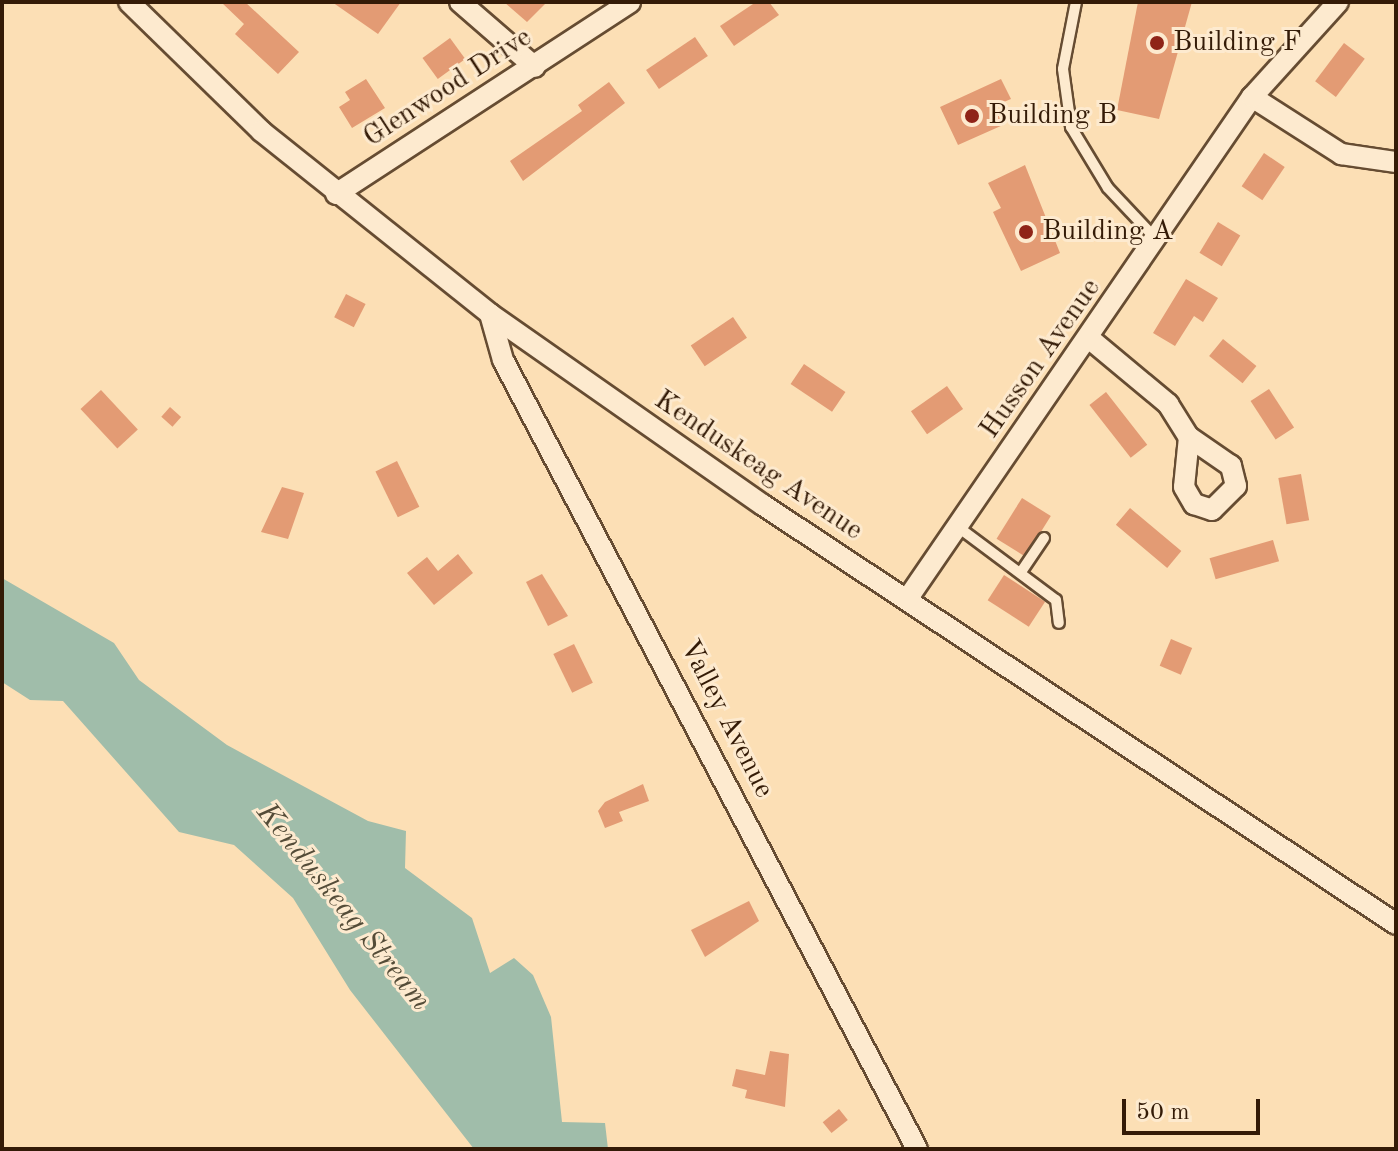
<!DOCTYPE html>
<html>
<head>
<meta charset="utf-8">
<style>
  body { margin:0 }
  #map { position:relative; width:1398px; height:1151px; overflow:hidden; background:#fcdfb5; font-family:"Old Standard TT",serif }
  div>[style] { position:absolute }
  .water>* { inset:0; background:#a0bdaa }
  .building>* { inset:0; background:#e39b74; transform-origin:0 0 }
  .roads { filter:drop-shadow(2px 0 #664c32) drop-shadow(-2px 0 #664c32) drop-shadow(0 2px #664c32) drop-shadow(0 -2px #664c32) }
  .service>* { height:10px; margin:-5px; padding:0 5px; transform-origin:5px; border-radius:5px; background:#fdeacf }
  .minor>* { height:20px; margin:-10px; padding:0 10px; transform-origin:10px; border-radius:10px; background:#fdeacf }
  .dots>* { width:22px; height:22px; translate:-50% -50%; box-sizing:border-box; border:4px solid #fdeacf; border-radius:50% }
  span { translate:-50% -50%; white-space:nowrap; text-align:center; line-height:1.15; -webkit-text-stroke:6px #fdeacf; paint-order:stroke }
  .poi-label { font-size:28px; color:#341b07 }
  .left { translate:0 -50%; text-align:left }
  .street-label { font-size:28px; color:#341b07 }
  .water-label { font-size:30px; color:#544c38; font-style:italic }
  .frame { position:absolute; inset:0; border:4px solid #341b07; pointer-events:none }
  .scale { position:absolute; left:1122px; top:1099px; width:138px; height:36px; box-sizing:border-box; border:4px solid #341b07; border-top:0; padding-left:10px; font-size:24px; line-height:28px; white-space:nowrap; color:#341b07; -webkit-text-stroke:6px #fdeacf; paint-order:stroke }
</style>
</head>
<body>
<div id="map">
  <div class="water">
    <i style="clip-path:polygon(2px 578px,114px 643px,139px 680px,227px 745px,368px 821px,406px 831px,405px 868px,472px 918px,490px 973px,514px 958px,533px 975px,551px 1017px,562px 1122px,605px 1123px,608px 1149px,474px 1149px,350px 990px,293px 898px,234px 845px,179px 832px,63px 701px,30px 700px,2px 682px)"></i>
  </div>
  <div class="building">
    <i style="clip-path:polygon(221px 2px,245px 2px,299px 52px,278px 74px,235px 34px,244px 24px)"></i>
    <i style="clip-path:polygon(332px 2px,401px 2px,378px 34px)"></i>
    <i style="clip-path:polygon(504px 2px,547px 2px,527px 22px)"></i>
    <i style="clip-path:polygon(756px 2px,769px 2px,779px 15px,734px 46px,720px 26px)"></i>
    <i style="clip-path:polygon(1138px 2px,1192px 2px,1159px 119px,1117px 110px)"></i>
    <i style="left:695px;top:37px;width:23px;height:59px;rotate:56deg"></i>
    <i style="left:450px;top:38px;width:26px;height:34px;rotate:54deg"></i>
    <i style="left:1344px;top:43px;width:26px;height:48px;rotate:37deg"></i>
    <i style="clip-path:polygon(366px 79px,385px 108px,352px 128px,339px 107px,350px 100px,345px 92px)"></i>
    <i style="clip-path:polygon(1001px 79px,1011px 99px,994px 106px,1003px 125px,958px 145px,940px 107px)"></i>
    <i style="clip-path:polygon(609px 82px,625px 103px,523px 181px,510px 161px,582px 111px,578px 105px)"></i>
    <i style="left:1264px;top:153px;width:25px;height:40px;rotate:34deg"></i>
    <i style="clip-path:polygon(1025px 165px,1060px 253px,1021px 271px,993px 212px,1001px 208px,988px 183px)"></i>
    <i style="left:1218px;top:222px;width:26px;height:36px;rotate:31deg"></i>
    <i style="clip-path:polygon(1186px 279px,1218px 298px,1203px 322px,1194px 316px,1175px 346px,1153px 333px)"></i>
    <i style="left:346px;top:294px;width:22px;height:26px;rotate:27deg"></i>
    <i style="left:733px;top:317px;width:25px;height:51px;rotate:56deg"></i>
    <i style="left:1223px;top:339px;width:43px;height:22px;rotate:39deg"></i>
    <i style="left:804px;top:364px;width:50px;height:24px;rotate:34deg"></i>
    <i style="left:947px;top:386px;width:28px;height:44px;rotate:55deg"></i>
    <i style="left:1269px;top:389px;width:46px;height:22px;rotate:57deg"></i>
    <i style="left:101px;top:390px;width:54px;height:28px;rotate:47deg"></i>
    <i style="left:1106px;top:392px;width:67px;height:21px;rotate:52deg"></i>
    <i style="left:170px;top:407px;width:15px;height:13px;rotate:42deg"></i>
    <i style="left:397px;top:461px;width:51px;height:24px;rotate:64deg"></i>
    <i style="left:1301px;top:474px;width:47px;height:23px;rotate:80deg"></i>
    <i style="clip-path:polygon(282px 487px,304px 493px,288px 539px,261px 532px)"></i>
    <i style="left:1022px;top:498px;width:34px;height:48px;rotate:32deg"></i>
    <i style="left:1130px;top:508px;width:67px;height:22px;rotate:40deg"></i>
    <i style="left:1273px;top:540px;width:22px;height:66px;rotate:74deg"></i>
    <i style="clip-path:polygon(458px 554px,473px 573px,434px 605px,407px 573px,427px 557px,438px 571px)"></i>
    <i style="clip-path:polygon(542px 574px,568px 616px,548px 626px,526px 582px)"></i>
    <i style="left:1004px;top:575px;width:49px;height:30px;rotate:33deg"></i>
    <i style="left:1171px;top:639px;width:23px;height:29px;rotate:23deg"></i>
    <i style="left:574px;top:644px;width:43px;height:23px;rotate:64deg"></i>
    <i style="clip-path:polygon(643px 784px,649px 801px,619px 812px,623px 821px,605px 828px,598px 811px,605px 802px)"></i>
    <i style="clip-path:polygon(749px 901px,759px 921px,705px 957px,691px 930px)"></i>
    <i style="clip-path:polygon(770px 1051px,789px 1054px,785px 1107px,745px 1098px,747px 1090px,732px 1086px,736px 1069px,765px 1075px)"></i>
    <i style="left:839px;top:1109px;width:14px;height:21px;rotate:51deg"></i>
  </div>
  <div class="roads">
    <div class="service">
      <i style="left:1076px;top:2px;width:68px;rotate:101deg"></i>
      <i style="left:1063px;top:69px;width:59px;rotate:82.1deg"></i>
      <i style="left:1071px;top:127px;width:71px;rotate:58.8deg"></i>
      <i style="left:1108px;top:188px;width:70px;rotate:46.7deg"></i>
      <i style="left:958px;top:527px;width:122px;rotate:36.7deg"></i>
      <i style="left:1056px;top:600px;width:23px;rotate:83deg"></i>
      <i style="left:1021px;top:572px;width:41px;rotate:-55.9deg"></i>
    </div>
    <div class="minor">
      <i style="left:129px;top:2px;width:185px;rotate:44.3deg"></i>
      <i style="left:261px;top:131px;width:293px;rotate:38.6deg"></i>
      <i style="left:490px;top:314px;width:333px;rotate:35deg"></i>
      <i style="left:763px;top:505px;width:759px;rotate:33.5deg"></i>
      <i style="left:460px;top:2px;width:99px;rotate:40.9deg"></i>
      <i style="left:1252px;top:97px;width:106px;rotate:32.6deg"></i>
      <i style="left:1341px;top:154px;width:56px;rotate:8.3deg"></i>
      <i style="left:336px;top:194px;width:351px;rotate:-33.1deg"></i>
      <i style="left:490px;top:314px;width:48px;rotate:74.2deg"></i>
      <i style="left:503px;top:360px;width:891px;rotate:62.31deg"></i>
      <i style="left:1090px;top:339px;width:102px;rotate:39.8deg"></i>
      <i style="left:1168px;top:404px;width:39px;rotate:58deg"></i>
      <i style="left:1189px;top:437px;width:50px;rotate:95.7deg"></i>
      <i style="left:1184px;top:487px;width:20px;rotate:60deg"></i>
      <i style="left:1194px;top:504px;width:19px;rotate:18deg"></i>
      <i style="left:1212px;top:510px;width:34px;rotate:-45deg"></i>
      <i style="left:1236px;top:486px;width:21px;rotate:-104deg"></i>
      <i style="left:1231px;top:466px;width:51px;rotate:-145.4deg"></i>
      <i style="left:908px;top:598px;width:608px;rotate:-55.53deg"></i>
      <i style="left:1252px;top:97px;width:128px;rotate:-47.8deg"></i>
    </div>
  </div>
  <div class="dots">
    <i style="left:1157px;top:43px;background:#8f2418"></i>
    <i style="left:972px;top:116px;background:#8f2418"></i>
    <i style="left:1026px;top:232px;background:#8f2418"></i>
  </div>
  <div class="poi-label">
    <span class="left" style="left:1173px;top:43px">Building F</span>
    <span class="left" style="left:988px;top:116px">Building B</span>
    <span class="left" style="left:1042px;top:232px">Building A</span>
  </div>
  <div class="street-label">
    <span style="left:448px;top:88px;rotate:-33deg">Glenwood Drive</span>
    <span style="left:1041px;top:359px;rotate:-55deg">Husson Avenue</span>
    <span style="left:758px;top:466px;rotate:34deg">Kenduskeag Avenue</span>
    <span style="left:726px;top:719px;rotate:63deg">Valley Avenue</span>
  </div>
  <div class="water-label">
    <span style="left:343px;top:907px;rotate:51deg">Kenduskeag Stream</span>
  </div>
  <div class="frame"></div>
  <div class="scale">50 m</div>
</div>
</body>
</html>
